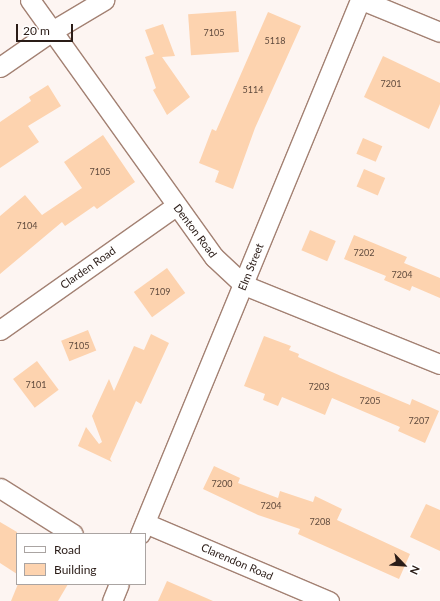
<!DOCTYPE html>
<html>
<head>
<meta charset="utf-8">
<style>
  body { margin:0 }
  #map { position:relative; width:440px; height:601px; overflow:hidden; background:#fdf5f2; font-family:Lato,sans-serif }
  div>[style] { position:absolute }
  .building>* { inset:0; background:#fdd3af; transform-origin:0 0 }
  .roads { filter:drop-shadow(1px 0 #a38173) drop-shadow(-1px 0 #a38173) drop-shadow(0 1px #a38173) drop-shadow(0 -1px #a38173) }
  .street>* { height:19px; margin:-9.5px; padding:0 9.5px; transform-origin:9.5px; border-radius:9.5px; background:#fff }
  span { translate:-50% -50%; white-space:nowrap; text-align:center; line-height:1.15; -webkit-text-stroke:3.5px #fff; paint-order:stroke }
  .number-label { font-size:9px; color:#5f4a3d }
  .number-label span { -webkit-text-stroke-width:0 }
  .street-label { font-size:11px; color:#2a1c17 }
  .legend { position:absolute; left:16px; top:533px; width:130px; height:52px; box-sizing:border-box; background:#fff; border:1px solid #aaa4a2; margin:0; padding:5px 7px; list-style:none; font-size:12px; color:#2a1c17 }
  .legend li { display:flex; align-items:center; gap:8px; height:20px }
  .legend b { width:20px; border:1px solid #aaa4a2 }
  .north { position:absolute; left:384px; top:545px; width:40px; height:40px; -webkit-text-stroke:3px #fff; paint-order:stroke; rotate:115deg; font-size:11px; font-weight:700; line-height:16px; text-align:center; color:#2a1c17 }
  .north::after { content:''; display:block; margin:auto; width:14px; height:18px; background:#2a1c17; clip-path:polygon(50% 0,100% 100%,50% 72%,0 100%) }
  .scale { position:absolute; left:16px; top:24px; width:57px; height:18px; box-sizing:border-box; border:2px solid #2a1c17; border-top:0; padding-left:5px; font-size:12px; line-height:14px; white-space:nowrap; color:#2a1c17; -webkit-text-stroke:3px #fff; paint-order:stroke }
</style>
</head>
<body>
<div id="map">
  <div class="building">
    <i style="left:236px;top:11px;width:41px;height:48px;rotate:86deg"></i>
    <i style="clip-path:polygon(268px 12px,301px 26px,255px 128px,233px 189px,215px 182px,219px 171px,199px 163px,212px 129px,216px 131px)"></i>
    <i style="clip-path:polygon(163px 24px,175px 56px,162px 57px,190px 97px,167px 115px,153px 90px,156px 88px,145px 57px,154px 54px,145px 30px)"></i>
    <i style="clip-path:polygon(383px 56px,440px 83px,440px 104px,429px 129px,364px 97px)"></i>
    <i style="clip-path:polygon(48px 85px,61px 106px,28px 126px,39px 142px,0 168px,0 122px,31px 101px,29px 97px)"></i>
    <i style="clip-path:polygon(103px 135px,135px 182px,97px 209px,94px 206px,65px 226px,62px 222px,0 274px,0 216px,25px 195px,42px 215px,82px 188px,64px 162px)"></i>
    <i style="left:363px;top:138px;width:21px;height:17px;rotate:23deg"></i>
    <i style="left:364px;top:169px;width:23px;height:19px;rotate:23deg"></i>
    <i style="left:310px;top:230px;width:28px;height:22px;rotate:23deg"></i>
    <i style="clip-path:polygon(354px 235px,407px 257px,404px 263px,440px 278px,440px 298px,412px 286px,410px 291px,384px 280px,386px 276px,344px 259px)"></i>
    <i style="left:167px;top:268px;width:31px;height:41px;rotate:54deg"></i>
    <i style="left:88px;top:330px;width:22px;height:29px;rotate:68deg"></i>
    <i style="clip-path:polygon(151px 334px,169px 343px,141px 404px,136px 401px,110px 459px,112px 462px,78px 446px,86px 427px,99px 444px,102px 442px,92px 416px,109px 379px,114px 391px,134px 346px,144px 350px)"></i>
    <i style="clip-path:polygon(264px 336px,291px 346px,289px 350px,299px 354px,298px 357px,341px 376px,410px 405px,412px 399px,439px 411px,425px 443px,398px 431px,400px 427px,332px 398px,325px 415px,282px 397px,278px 406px,263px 400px,265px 394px,244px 386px)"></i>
    <i style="left:37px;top:361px;width:36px;height:30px;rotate:53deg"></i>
    <i style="clip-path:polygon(214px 466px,240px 478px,238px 483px,278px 498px,280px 491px,313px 502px,315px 496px,342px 509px,337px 520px,410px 554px,399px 579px,298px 534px,300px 529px,258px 515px,203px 489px)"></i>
    <i style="clip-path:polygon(426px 504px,440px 510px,440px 551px,410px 537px)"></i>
    <i style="clip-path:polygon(0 522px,17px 532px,17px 574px,0 563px)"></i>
    <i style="clip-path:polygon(167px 581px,213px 601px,158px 601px)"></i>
    <i style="clip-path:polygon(18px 584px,68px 584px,58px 601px,11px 601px)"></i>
  </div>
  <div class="roads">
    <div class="street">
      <i style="left:30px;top:0;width:316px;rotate:54.4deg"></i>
      <i style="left:214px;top:257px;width:41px;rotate:43deg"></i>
      <i style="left:244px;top:285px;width:211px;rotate:22deg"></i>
      <i style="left:362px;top:0;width:84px;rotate:22.3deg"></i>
      <i style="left:0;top:67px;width:63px;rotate:-34.7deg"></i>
      <i style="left:52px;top:31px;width:61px;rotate:-30.8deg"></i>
      <i style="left:0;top:330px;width:215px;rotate:-35.2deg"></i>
      <i style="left:0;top:488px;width:86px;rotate:32.2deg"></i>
      <i style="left:145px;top:523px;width:200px;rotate:23deg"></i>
      <i style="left:140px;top:534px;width:578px;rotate:-67.61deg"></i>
      <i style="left:112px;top:601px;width:18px;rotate:-68deg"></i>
    </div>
  </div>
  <div class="number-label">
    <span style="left:214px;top:33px">7105</span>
    <span style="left:275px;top:41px">5118</span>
    <span style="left:391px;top:84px">7201</span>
    <span style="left:253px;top:90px">5114</span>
    <span style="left:100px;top:172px">7105</span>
    <span style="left:27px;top:226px">7104</span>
    <span style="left:364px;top:253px">7202</span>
    <span style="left:402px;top:275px">7204</span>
    <span style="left:160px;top:292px">7109</span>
    <span style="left:79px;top:346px">7105</span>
    <span style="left:36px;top:385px">7101</span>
    <span style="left:319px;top:387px">7203</span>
    <span style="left:370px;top:401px">7205</span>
    <span style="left:419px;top:421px">7207</span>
    <span style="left:222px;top:484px">7200</span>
    <span style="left:271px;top:506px">7204</span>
    <span style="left:320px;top:522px">7208</span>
  </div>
  <div class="street-label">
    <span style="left:195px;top:231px;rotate:53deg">Denton Road</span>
    <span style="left:251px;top:267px;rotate:-68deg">Elm Street</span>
    <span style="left:88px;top:268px;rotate:-35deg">Clarden Road</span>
    <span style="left:237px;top:562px;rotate:23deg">Clarendon Road</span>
  </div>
  <ul class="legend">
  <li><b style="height:5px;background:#fff"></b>Road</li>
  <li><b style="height:11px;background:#fdd3af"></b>Building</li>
  </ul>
  <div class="north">N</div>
  <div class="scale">20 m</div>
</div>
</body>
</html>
